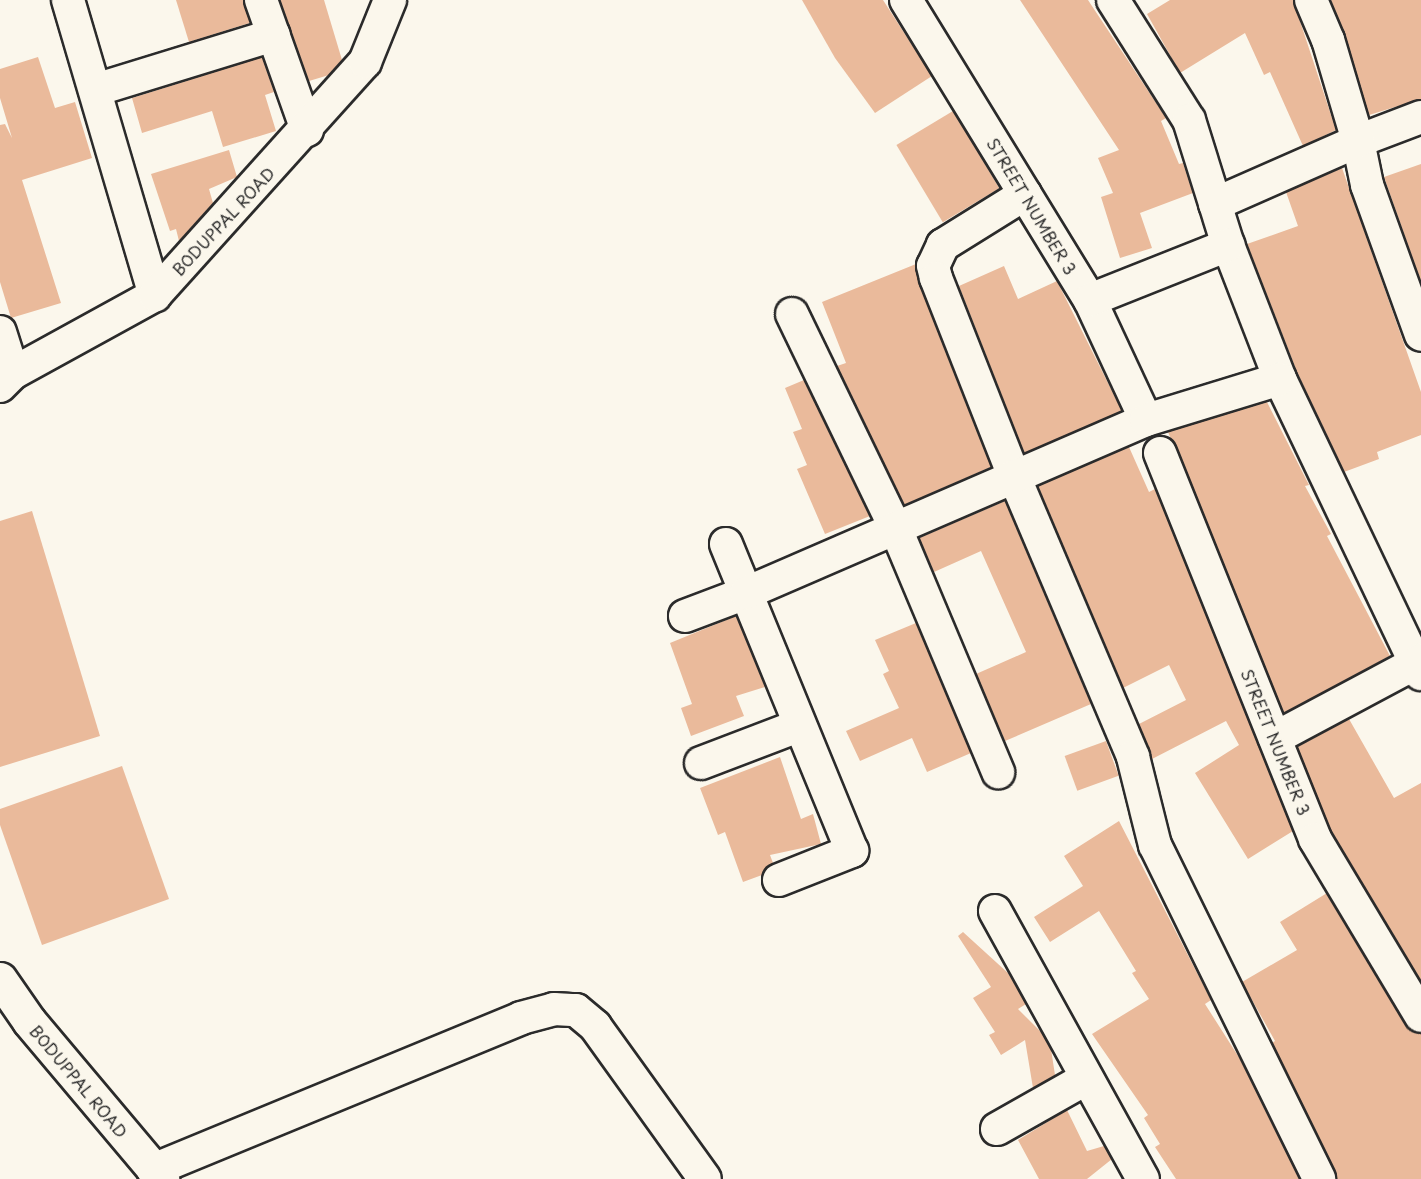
<!DOCTYPE html>
<html>
<head>
<meta charset="utf-8">
<style>
  body { margin:0 }
  #map { position:relative; width:1421px; height:1179px; overflow:hidden; background:#fbf7ec; font-family:"Playpen Sans",sans-serif }
  div>[style] { position:absolute }
  .building>* { inset:0; background:#eaba9b; transform-origin:0 0 }
  .roads { filter:drop-shadow(2px 0 #2b2b2b) drop-shadow(-2px 0 #2b2b2b) drop-shadow(0 2px #2b2b2b) drop-shadow(0 -2px #2b2b2b) }
  .street>* { height:32px; margin:-16px; padding:0 16px; transform-origin:16px; border-radius:16px; background:#fbf7ec }
  .secondary>* { height:33px; margin:-16.5px; padding:0 16.5px; transform-origin:16.5px; border-radius:16.5px; background:#fbf7ec }
  span { translate:-50% -50%; white-space:nowrap; text-align:center; line-height:1.15; -webkit-text-stroke:4.5px #fbf7ec; paint-order:stroke }
  .street-label { font-size:16px; color:#2b2b2b }
</style>
</head>
<body>
<div id="map">
  <div class="building">
    <i style="clip-path:polygon(176px 0,243px 0,250px 23px,189px 42px)"></i>
    <i style="clip-path:polygon(280px 0,324px 0,342px 60px,329px 75px,309px 81px)"></i>
    <i style="clip-path:polygon(802px 0,883px 0,932px 76px,875px 113px,835px 58px)"></i>
    <i style="clip-path:polygon(1020px 0,1088px 0,1166px 118px,1161px 121px,1179px 164px,1183px 163px,1193px 193px,1140px 213px,1152px 248px,1120px 258px,1101px 197px,1113px 193px,1098px 158px,1119px 150px)"></i>
    <i style="clip-path:polygon(1170px 0,1293px 0,1336px 130px,1303px 146px,1270px 72px,1264px 75px,1245px 33px,1180px 73px,1147px 14px)"></i>
    <i style="clip-path:polygon(1331px 0,1421px 0,1421px 99px,1369px 115px)"></i>
    <i style="clip-path:polygon(38px 57px,55px 108px,75px 102px,92px 158px,22px 180px,61px 303px,11px 318px,0 282px,0 125px,5px 124px,12px 138px,0 98px,0 69px)"></i>
    <i style="clip-path:polygon(262px 57px,274px 92px,265px 95px,276px 131px,223px 147px,212px 111px,142px 133px,132px 98px)"></i>
    <i style="left:953px;top:111px;width:90px;height:66px;rotate:59deg"></i>
    <i style="clip-path:polygon(229px 150px,237px 177px,209px 189px,213px 203px,179px 241px,176px 229px,170px 231px,151px 174px)"></i>
    <i style="clip-path:polygon(1421px 164px,1421px 282px,1384px 177px)"></i>
    <i style="clip-path:polygon(1342px 168px,1421px 392px,1421px 435px,1377px 452px,1379px 459px,1344px 472px,1297px 372px,1247px 244px,1298px 226px,1286px 192px)"></i>
    <i style="clip-path:polygon(916px 264px,919px 284px,991px 467px,904px 505px,837px 366px,846px 363px,822px 302px)"></i>
    <i style="clip-path:polygon(1004px 266px,1018px 299px,1057px 281px,1122px 411px,1024px 453px,959px 286px)"></i>
    <i style="clip-path:polygon(804px 380px,870px 516px,825px 534px,797px 469px,807px 465px,793px 432px,802px 429px,785px 388px)"></i>
    <i style="clip-path:polygon(1267px 402px,1309px 485px,1305px 486px,1331px 534px,1327px 536px,1390px 656px,1284px 713px,1168px 432px)"></i>
    <i style="clip-path:polygon(1129px 447px,1149px 492px,1155px 489px,1293px 831px,1248px 859px,1195px 773px,1239px 745px,1226px 721px,1152px 759px,1139px 724px,1186px 700px,1169px 665px,1123px 688px,1038px 486px)"></i>
    <i style="clip-path:polygon(1005px 501px,1091px 704px,1005px 741px,976px 674px,1026px 652px,981px 551px,934px 572px,919px 538px)"></i>
    <i style="clip-path:polygon(32px 511px,100px 736px,0 767px,0 521px)"></i>
    <i style="clip-path:polygon(736px 616px,765px 687px,736px 696px,744px 716px,691px 736px,681px 708px,692px 704px,670px 643px)"></i>
    <i style="clip-path:polygon(916px 623px,971px 753px,927px 772px,912px 738px,860px 761px,846px 731px,899px 708px,883px 674px,889px 671px,875px 640px)"></i>
    <i style="clip-path:polygon(1349px 719px,1394px 798px,1421px 783px,1421px 981px,1331px 831px,1297px 747px)"></i>
    <i style="left:1106px;top:741px;width:37px;height:44px;rotate:70deg"></i>
    <i style="clip-path:polygon(780px 757px,801px 819px,813px 814px,821px 844px,770px 855px,773px 863px,762px 875px,743px 882px,725px 832px,718px 835px,700px 788px)"></i>
    <i style="clip-path:polygon(122px 766px,169px 899px,42px 945px,0 825px,0 809px)"></i>
    <i style="clip-path:polygon(1119px 821px,1211px 1000px,1205px 1004px,1240px 1059px,1299px 1179px,1176px 1179px,1155px 1147px,1160px 1144px,1144px 1118px,1148px 1115px,1092px 1034px,1149px 999px,1132px 973px,1136px 971px,1099px 911px,1050px 942px,1034px 917px,1083px 886px,1064px 856px)"></i>
    <i style="clip-path:polygon(1327px 893px,1406px 1025px,1421px 1034px,1421px 1179px,1337px 1179px,1272px 1043px,1275px 1041px,1242px 982px,1297px 950px,1280px 922px)"></i>
    <i style="clip-path:polygon(963px 932px,1008px 973px,1026px 1004px,1018px 1009px,1042px 1033px,1051px 1049px,1055px 1075px,1033px 1088px,1025px 1040px,1001px 1055px,989px 1035px,995px 1032px,973px 998px,991px 987px,958px 936px)"></i>
    <i style="clip-path:polygon(1067px 1110px,1087px 1151px,1104px 1146px,1112px 1159px,1087px 1179px,1039px 1179px,1018px 1140px)"></i>
  </div>
  <div class="roads">
    <div class="street">
      <i style="left:68px;top:0;width:308px;rotate:73.6deg"></i>
      <i style="left:261px;top:0;width:138px;rotate:70.5deg"></i>
      <i style="left:906px;top:0;width:352px;rotate:58.5deg"></i>
      <i style="left:1090px;top:300px;width:132px;rotate:65deg"></i>
      <i style="left:1113px;top:0;width:142px;rotate:57.7deg"></i>
      <i style="left:1189px;top:120px;width:131px;rotate:72.7deg"></i>
      <i style="left:1228px;top:245px;width:144px;rotate:68.8deg"></i>
      <i style="left:1280px;top:379px;width:327px;rotate:64.5deg"></i>
      <i style="left:95px;top:90px;width:187px;rotate:-17.1deg"></i>
      <i style="left:1421px;top:117px;width:67px;rotate:159.1deg"></i>
      <i style="left:1358px;top:141px;width:45px;rotate:78.4deg"></i>
      <i style="left:1367px;top:185px;width:159px;rotate:70.2deg"></i>
      <i style="left:1025px;top:194px;width:97px;rotate:148.1deg"></i>
      <i style="left:943px;top:245px;width:23px;rotate:115deg"></i>
      <i style="left:933px;top:266px;width:12px;rotate:76deg"></i>
      <i style="left:936px;top:278px;width:213px;rotate:68.5deg"></i>
      <i style="left:1014px;top:476px;width:305px;rotate:67deg"></i>
      <i style="left:1133px;top:757px;width:91px;rotate:76deg"></i>
      <i style="left:1155px;top:845px;width:372px;rotate:63.8deg"></i>
      <i style="left:1215px;top:204px;width:156px;rotate:-23.8deg"></i>
      <i style="left:1358px;top:141px;width:105px;rotate:-106.5deg"></i>
      <i style="left:1328px;top:40px;width:43px;rotate:-113deg"></i>
      <i style="left:1090px;top:300px;width:149px;rotate:-21.7deg"></i>
      <i style="left:792px;top:314px;width:239px;rotate:64.2deg"></i>
      <i style="left:896px;top:529px;width:264px;rotate:67.2deg"></i>
      <i style="left:0;top:332px;width:43px;rotate:72.4deg"></i>
      <i style="left:0;top:386px;width:18px;rotate:-45deg"></i>
      <i style="left:13px;top:373px;width:162px;rotate:-28.8deg"></i>
      <i style="left:155px;top:295px;width:314px;rotate:-48deg"></i>
      <i style="left:365px;top:62px;width:67px;rotate:-68deg"></i>
      <i style="left:1160px;top:453px;width:416px;rotate:68.1deg"></i>
      <i style="left:1315px;top:839px;width:206px;rotate:59.1deg"></i>
      <i style="left:685px;top:616px;width:65px;rotate:-20.7deg"></i>
      <i style="left:746px;top:593px;width:53px;rotate:-112.2deg"></i>
      <i style="left:1275px;top:738px;width:166px;rotate:-28.1deg"></i>
      <i style="left:701px;top:763px;width:104px;rotate:-20.9deg"></i>
      <i style="left:779px;top:880px;width:79px;rotate:-21.7deg"></i>
      <i style="left:852px;top:851px;width:279px;rotate:-112.3deg"></i>
      <i style="left:746px;top:593px;width:436px;rotate:-23.4deg"></i>
      <i style="left:1146px;top:420px;width:140px;rotate:-17deg"></i>
      <i style="left:995px;top:911px;width:306px;rotate:61.1deg"></i>
      <i style="left:997px;top:1129px;width:103px;rotate:-29.5deg"></i>
      <i style="left:153px;top:1170px;width:398px;rotate:-22.4deg"></i>
      <i style="left:521px;top:1018px;width:34px;rotate:-15deg"></i>
      <i style="left:554px;top:1009px;width:22px;rotate:3deg"></i>
      <i style="left:576px;top:1010px;width:25px;rotate:40deg"></i>
      <i style="left:595px;top:1026px;width:188px;rotate:54.3deg"></i>
    </div>
    <div class="secondary">
      <i style="left:0;top:979px;width:51px;rotate:55.4deg"></i>
      <i style="left:29px;top:1021px;width:207px;rotate:49.9deg"></i>
    </div>
  </div>
  <div class="street-label">
    <span style="left:1032px;top:206px;rotate:59deg">STREET NUMBER 3</span>
    <span style="left:223px;top:221px;rotate:-47deg">BODUPPAL ROAD</span>
    <span style="left:1276px;top:742px;rotate:68deg">STREET NUMBER 3</span>
    <span style="left:79px;top:1081px;rotate:50deg">BODUPPAL ROAD</span>
  </div>
</div>
</body>
</html>
